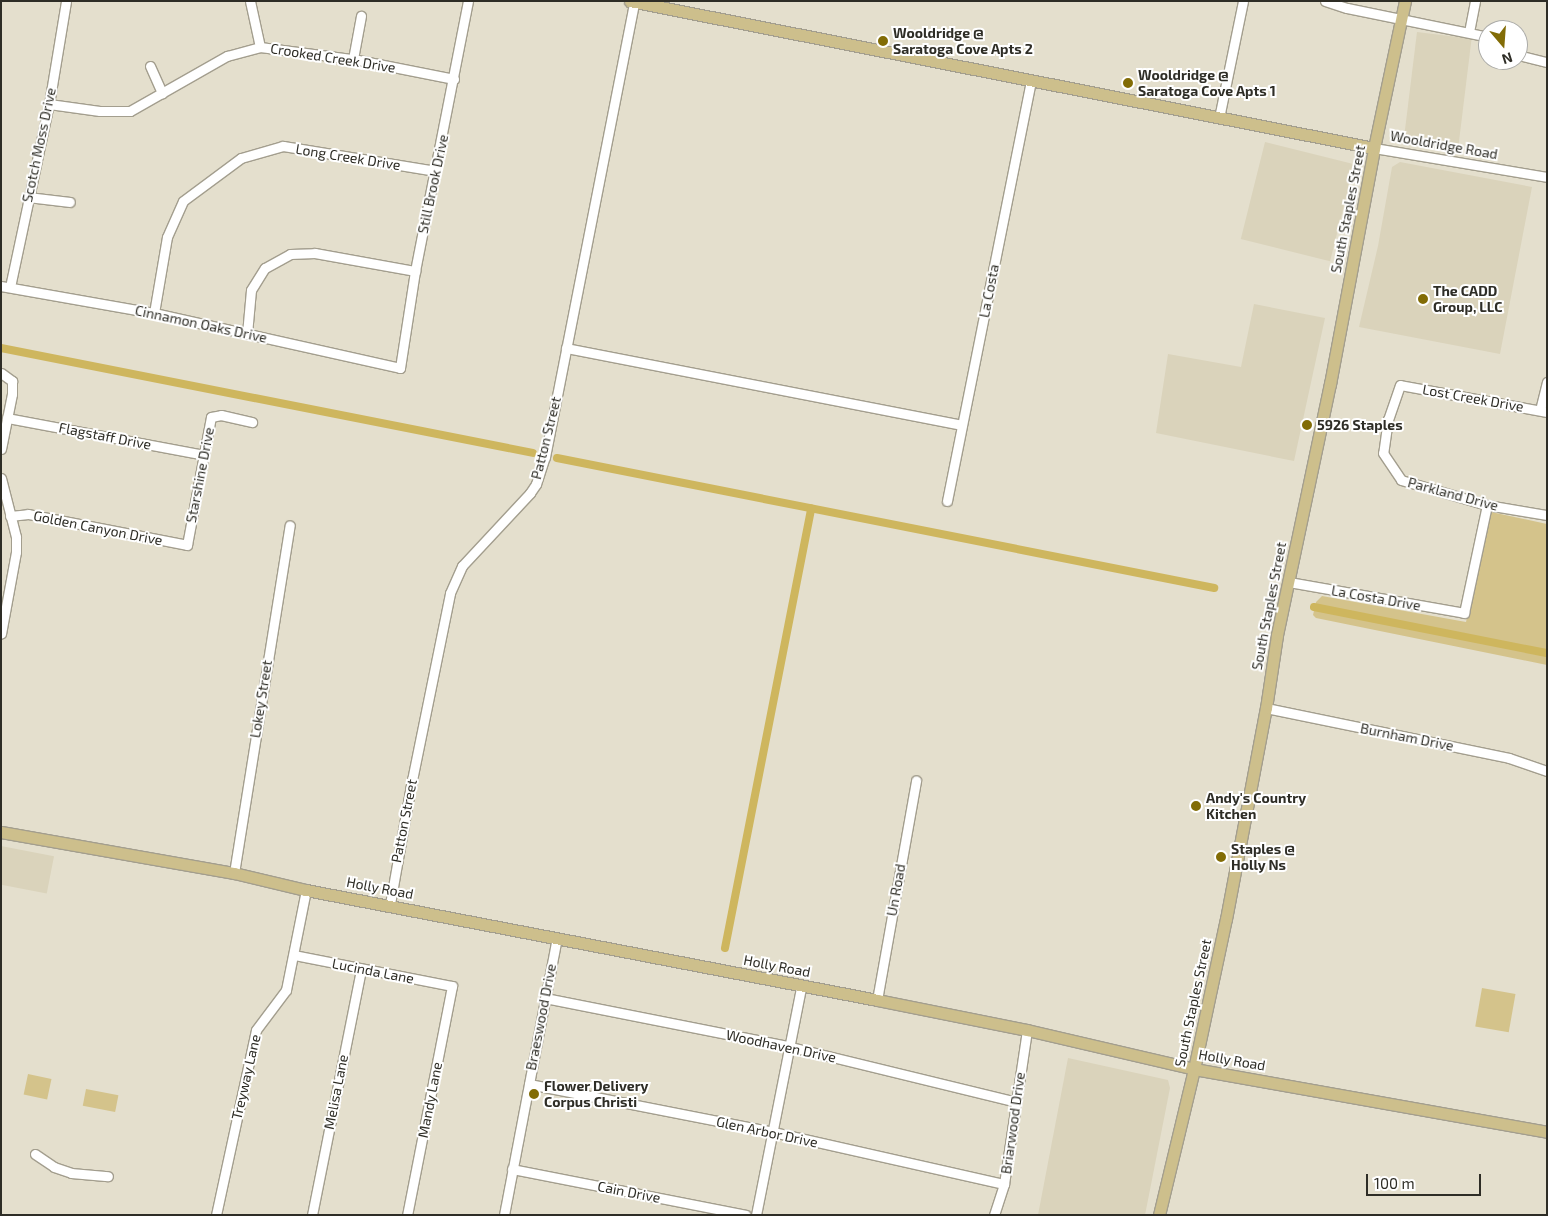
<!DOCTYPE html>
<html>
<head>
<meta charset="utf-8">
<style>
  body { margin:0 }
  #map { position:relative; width:1548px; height:1216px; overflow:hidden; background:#e4dfcd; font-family:"Exo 2",sans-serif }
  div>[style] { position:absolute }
  .built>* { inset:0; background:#dad3bb; transform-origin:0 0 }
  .green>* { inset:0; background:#d4c38b; transform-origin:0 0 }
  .canal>* { height:8px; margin:-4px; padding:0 4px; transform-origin:4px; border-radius:4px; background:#ceb65e }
  .roads { filter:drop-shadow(1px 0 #a39e8e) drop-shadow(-1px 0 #a39e8e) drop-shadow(0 1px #a39e8e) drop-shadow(0 -1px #a39e8e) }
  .minor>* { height:9px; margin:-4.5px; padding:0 4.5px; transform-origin:4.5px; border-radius:4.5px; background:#fff }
  .major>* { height:11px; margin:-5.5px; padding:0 5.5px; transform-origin:5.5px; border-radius:5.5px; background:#cdbf8c }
  .dots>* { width:14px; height:14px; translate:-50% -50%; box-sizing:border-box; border:2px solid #fff; border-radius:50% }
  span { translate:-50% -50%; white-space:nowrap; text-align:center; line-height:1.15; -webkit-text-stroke:4px #fff; paint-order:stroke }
  .poi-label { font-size:14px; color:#2e2d26; font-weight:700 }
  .left { translate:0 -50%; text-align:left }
  .street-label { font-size:14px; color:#2e2d26 }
  .frame { position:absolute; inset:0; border:2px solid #2e2d26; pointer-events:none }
  .north { position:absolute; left:1478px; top:20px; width:50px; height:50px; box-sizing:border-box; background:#fff; border:1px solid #ababa8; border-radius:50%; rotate:162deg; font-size:14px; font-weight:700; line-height:20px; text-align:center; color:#2e2d26 }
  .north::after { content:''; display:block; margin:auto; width:18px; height:22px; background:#826c06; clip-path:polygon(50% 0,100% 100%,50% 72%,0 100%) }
  .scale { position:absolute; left:1366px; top:1174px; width:115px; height:22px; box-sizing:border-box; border:2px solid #2e2d26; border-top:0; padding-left:6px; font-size:15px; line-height:18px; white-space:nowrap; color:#2e2d26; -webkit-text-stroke:4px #fff; paint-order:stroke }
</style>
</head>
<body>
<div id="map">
  <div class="built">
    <i style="left:1417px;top:32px;width:55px;height:108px;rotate:7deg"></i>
    <i style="left:1265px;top:142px;width:92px;height:100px;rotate:14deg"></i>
    <i style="clip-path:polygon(1400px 162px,1532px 187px,1500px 354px,1359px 327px,1378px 246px,1392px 167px)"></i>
    <i style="clip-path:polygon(1254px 304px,1325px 318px,1294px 461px,1156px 433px,1168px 354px,1241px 367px)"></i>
    <i style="left:1px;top:846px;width:54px;height:38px;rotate:11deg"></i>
    <i style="clip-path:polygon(1068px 1058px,1168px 1080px,1170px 1088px,1145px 1215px,1038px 1215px)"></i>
  </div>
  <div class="green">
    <i style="clip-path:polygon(1491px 512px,1547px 524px,1547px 665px,1316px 618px,1313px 615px,1316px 602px,1322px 596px,1466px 622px)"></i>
    <i style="left:1482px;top:988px;width:34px;height:39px;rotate:10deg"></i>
    <i style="left:28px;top:1074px;width:24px;height:21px;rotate:12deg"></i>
    <i style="left:86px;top:1089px;width:33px;height:17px;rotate:11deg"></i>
  </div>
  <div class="canal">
    <i style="left:1px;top:348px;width:542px;rotate:11.16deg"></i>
    <i style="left:557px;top:458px;width:670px;rotate:11.19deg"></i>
    <i style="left:1314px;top:607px;width:237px;rotate:11.2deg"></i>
    <i style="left:725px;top:948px;width:448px;rotate:-78.9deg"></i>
  </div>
  <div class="roads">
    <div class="minor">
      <i style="left:250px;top:1px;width:47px;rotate:77.7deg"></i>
      <i style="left:1325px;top:1px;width:23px;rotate:18deg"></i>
      <i style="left:1347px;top:8px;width:144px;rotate:11.6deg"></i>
      <i style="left:1469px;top:32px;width:32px;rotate:-79deg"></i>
      <i style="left:1518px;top:55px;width:30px;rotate:14deg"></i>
      <i style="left:353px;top:59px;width:44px;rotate:-79.5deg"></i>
      <i style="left:150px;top:66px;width:30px;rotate:66deg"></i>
      <i style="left:49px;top:104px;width:51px;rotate:7.8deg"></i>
      <i style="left:100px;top:111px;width:30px"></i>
      <i style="left:130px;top:111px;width:112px;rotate:-29.6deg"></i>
      <i style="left:227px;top:56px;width:34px;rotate:-15deg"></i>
      <i style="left:260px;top:47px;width:94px;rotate:7.4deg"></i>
      <i style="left:353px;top:59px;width:103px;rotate:11.2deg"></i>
      <i style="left:1219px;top:118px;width:119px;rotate:-78.4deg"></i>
      <i style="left:1374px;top:148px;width:175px;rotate:9.5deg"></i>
      <i style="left:28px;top:197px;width:42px;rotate:6.8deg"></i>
      <i style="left:1px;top:286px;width:155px;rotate:10deg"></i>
      <i style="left:154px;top:313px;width:252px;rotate:12.6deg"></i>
      <i style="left:400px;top:368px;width:98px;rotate:-81.2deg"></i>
      <i style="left:415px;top:271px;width:275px;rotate:-78.9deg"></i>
      <i style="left:10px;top:287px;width:187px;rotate:-78deg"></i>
      <i style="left:49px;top:104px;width:104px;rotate:-80.6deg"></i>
      <i style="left:154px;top:313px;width:77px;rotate:-80.3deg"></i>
      <i style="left:167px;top:237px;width:39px;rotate:-66deg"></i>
      <i style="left:183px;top:201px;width:72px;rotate:-36.6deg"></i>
      <i style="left:241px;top:158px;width:44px;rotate:-15.9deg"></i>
      <i style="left:283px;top:146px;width:155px;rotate:9.3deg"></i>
      <i style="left:247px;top:334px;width:44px;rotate:-84.8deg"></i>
      <i style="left:251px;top:290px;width:26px;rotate:-58deg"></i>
      <i style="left:265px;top:268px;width:29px;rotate:-29deg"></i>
      <i style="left:290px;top:254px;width:25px;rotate:-2deg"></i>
      <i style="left:315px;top:253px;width:102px;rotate:10.2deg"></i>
      <i style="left:566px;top:348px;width:403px;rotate:11deg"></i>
      <i style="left:1px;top:373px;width:14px;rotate:36deg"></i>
      <i style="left:12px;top:381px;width:13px;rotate:90deg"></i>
      <i style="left:12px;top:394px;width:56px;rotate:101.3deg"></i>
      <i style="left:1540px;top:410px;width:29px;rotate:-76deg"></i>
      <i style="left:1547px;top:412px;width:149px;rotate:-169.6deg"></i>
      <i style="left:1400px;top:385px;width:36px;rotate:109deg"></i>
      <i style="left:1388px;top:419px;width:34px;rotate:98deg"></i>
      <i style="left:1383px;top:453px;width:32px;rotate:56deg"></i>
      <i style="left:1401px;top:480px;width:90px;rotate:16.2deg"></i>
      <i style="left:1487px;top:505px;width:61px;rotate:9.5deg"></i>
      <i style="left:7px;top:418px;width:200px;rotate:10.6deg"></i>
      <i style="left:1px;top:478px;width:61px;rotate:75.7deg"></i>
      <i style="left:16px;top:537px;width:15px;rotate:90deg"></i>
      <i style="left:16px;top:552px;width:83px;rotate:100.4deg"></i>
      <i style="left:947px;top:501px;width:428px;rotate:-78.7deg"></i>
      <i style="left:10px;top:516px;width:18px;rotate:-6deg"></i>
      <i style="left:28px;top:514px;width:162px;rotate:11deg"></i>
      <i style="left:187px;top:545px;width:130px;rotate:-79.4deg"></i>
      <i style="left:211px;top:417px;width:10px;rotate:-11deg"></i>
      <i style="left:221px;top:415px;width:32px;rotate:13deg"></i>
      <i style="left:1289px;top:582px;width:178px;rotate:10deg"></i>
      <i style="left:1464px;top:613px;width:110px;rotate:-78deg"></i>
      <i style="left:1266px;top:708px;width:248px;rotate:11.6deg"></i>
      <i style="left:1509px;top:758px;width:40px;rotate:18.9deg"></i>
      <i style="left:234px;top:873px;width:352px;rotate:-80.9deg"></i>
      <i style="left:390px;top:904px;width:116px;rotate:-80deg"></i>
      <i style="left:410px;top:790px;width:201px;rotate:-78.5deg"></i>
      <i style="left:450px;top:593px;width:30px;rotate:-66deg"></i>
      <i style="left:462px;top:566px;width:100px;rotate:-47deg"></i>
      <i style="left:530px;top:493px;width:11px;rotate:-56deg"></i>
      <i style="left:536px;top:484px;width:28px;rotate:-72deg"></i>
      <i style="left:545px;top:457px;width:464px;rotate:-78.9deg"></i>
      <i style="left:294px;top:955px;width:161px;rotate:11.1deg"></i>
      <i style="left:452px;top:986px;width:233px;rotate:101.1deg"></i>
      <i style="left:545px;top:998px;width:247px;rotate:11.2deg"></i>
      <i style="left:787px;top:1046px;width:236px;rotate:13.7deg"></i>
      <i style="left:877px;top:1000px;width:223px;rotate:-79.9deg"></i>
      <i style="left:529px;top:1084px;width:249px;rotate:11.1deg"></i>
      <i style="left:773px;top:1132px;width:237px;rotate:12.7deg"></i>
      <i style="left:35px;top:1154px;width:23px;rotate:34deg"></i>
      <i style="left:54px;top:1167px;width:18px;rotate:19deg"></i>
      <i style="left:71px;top:1173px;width:37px;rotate:5deg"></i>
      <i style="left:512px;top:1169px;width:238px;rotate:11.1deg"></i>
      <i style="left:216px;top:1215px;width:189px;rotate:-77.8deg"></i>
      <i style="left:256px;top:1030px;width:50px;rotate:-53.1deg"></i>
      <i style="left:286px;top:990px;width:102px;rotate:-78.7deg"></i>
      <i style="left:312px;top:1215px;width:251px;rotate:-78.7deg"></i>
      <i style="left:504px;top:1215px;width:282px;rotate:-79.2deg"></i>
      <i style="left:756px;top:1215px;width:232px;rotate:-78.8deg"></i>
      <i style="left:994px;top:1215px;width:33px;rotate:-72deg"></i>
      <i style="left:1004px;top:1184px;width:156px;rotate:-81.5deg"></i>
    </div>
    <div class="major">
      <i style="left:630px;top:1px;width:758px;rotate:11.18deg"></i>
      <i style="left:1px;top:832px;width:237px;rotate:10deg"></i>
      <i style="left:234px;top:873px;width:74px;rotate:13.3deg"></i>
      <i style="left:306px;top:890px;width:581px;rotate:10.9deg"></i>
      <i style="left:877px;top:1000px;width:153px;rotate:11.3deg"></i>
      <i style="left:1027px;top:1030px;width:171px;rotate:13.1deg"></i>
      <i style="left:1194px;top:1069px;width:359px;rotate:10.1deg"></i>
      <i style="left:1159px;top:1215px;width:150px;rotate:-76.5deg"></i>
      <i style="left:1194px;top:1069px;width:153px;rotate:-78deg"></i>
      <i style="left:1226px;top:919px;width:215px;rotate:-79.3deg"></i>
      <i style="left:1266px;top:708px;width:74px;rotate:-81.4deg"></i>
      <i style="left:1277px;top:635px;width:257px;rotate:-78.1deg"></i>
      <i style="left:1330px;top:384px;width:240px;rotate:-79.4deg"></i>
      <i style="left:1374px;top:148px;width:150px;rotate:-78.1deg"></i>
    </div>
  </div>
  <div class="dots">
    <i style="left:883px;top:41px;background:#826c06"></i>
    <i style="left:1128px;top:83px;background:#826c06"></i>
    <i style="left:1423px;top:299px;background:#826c06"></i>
    <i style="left:1307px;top:425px;background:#826c06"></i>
    <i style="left:1196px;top:806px;background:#826c06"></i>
    <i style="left:1221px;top:857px;background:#826c06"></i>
    <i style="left:534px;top:1094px;background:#826c06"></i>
  </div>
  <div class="poi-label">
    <span class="left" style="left:893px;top:41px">Wooldridge @<br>Saratoga Cove Apts 2</span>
    <span class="left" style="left:1138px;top:83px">Wooldridge @<br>Saratoga Cove Apts 1</span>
    <span class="left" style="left:1433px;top:299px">The CADD<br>Group, LLC</span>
    <span class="left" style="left:1317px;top:425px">5926 Staples</span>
    <span class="left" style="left:1206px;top:806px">Andy's Country<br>Kitchen</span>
    <span class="left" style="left:1231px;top:857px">Staples @<br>Holly Ns</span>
    <span class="left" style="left:544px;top:1094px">Flower Delivery<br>Corpus Christi</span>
  </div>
  <div class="street-label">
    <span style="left:333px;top:58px;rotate:9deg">Crooked Creek Drive</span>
    <span style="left:39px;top:145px;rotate:-78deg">Scotch Moss Drive</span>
    <span style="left:1444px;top:145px;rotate:10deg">Wooldridge Road</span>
    <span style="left:348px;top:157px;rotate:9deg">Long Creek Drive</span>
    <span style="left:433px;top:184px;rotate:-78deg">Still Brook Drive</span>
    <span style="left:1348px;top:209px;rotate:-79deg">South Staples Street</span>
    <span style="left:989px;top:291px;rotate:-79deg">La Costa</span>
    <span style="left:201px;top:324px;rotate:12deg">Cinnamon Oaks Drive</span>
    <span style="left:1473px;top:398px;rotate:10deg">Lost Creek Drive</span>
    <span style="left:105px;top:436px;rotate:11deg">Flagstaff Drive</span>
    <span style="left:546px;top:438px;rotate:-76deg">Patton Street</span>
    <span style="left:200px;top:475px;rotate:-79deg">Starshine Drive</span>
    <span style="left:1453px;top:494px;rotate:15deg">Parkland Drive</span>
    <span style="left:98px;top:528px;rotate:11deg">Golden Canyon Drive</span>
    <span style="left:1376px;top:598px;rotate:10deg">La Costa Drive</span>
    <span style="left:1269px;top:606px;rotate:-79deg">South Staples Street</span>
    <span style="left:261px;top:699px;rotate:-81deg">Lokey Street</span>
    <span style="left:1407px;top:737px;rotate:11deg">Burnham Drive</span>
    <span style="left:404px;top:821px;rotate:-79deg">Patton Street</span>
    <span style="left:380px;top:888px;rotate:11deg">Holly Road</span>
    <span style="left:896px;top:890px;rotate:-80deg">Un Road</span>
    <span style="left:777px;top:966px;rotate:11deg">Holly Road</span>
    <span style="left:373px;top:971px;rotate:11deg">Lucinda Lane</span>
    <span style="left:1193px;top:1003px;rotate:-78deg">South Staples Street</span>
    <span style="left:541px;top:1017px;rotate:-79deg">Braeswood Drive</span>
    <span style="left:781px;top:1046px;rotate:12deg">Woodhaven Drive</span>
    <span style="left:1232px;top:1060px;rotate:10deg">Holly Road</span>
    <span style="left:246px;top:1077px;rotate:-77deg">Treyway Lane</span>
    <span style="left:336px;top:1092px;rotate:-79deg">Melisa Lane</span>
    <span style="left:430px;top:1100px;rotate:-79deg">Mandy Lane</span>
    <span style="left:1013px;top:1123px;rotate:-82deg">Briarwood Drive</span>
    <span style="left:767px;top:1132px;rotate:12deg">Glen Arbor Drive</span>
    <span style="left:629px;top:1192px;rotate:11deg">Cain Drive</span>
  </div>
  <div class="frame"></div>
  <div class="north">N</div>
  <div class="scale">100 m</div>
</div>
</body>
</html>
